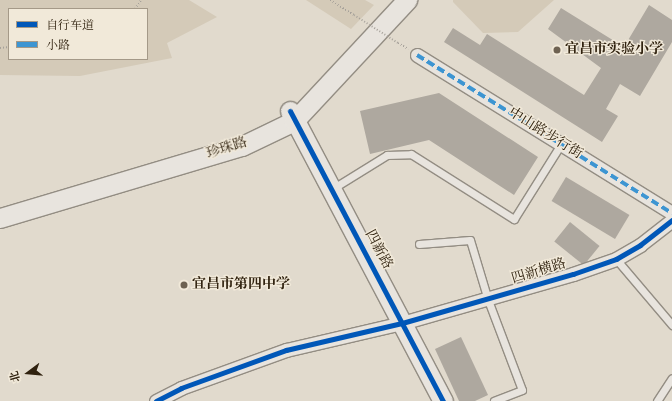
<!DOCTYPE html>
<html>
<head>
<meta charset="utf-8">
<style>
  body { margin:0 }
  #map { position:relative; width:672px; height:401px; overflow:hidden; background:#e1dacd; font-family:Vollkorn,"Noto Serif SC",serif }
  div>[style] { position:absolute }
  .green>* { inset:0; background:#d4cab8 }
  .building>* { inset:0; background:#aea89f; transform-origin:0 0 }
  .path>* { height:2px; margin-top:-1px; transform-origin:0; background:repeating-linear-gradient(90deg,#a6a19a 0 1px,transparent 0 3px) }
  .roads { filter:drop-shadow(1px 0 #938d83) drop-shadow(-1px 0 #938d83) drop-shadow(0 1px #938d83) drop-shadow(0 -1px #938d83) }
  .lane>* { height:7px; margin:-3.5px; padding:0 3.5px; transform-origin:3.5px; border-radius:3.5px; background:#e8e4de }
  .street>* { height:13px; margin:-6.5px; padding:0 6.5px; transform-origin:6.5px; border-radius:6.5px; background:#e8e4de }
  .secondary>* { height:19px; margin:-9.5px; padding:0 9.5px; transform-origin:9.5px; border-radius:9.5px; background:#e8e4de }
  .path-bridge>* { height:2px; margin-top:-1px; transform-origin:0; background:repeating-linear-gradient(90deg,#a6a19a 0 1px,transparent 0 3px) }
  .quiet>* { height:4px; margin-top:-2px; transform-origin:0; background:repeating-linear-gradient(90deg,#3d95d2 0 8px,transparent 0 12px) }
  .cycleway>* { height:5px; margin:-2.5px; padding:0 2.5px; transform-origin:2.5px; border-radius:2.5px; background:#0057b8 }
  .dots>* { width:11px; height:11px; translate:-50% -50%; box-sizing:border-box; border:2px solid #f1e9d9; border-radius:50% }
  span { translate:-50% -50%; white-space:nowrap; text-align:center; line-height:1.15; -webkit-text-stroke:3px #f1e9d9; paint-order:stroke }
  .poi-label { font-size:14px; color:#30220f; font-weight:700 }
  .left { translate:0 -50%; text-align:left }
  .street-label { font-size:14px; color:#30220f }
  .legend { position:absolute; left:8px; top:8px; width:140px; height:52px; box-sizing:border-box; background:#f1e9d9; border:1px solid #a49988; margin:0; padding:5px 7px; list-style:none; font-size:12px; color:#30220f }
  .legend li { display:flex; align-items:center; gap:8px; height:20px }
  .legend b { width:20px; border:1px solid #a49988 }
  .north { position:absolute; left:8px; top:353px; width:40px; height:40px; -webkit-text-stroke:3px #f1e9d9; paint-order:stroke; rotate:254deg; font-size:11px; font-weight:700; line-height:16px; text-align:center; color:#30220f }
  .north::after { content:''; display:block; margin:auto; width:14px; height:18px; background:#30220f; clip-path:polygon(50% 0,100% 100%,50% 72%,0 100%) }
</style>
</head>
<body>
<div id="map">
  <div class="green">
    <i style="clip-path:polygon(evenodd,0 0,189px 0,217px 17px,167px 43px,172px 58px,80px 76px,0 75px,0 0,9px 9px,147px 9px,147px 59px,9px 59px,9px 9px)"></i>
    <i style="clip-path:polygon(306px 0,365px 0,374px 5px,351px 29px)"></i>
    <i style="clip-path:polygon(453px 0,554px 0,518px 32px,483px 33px,453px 2px)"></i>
  </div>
  <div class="building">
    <i style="clip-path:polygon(649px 5px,672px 20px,672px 42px,640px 96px,620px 84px,606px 109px,618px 116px,602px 142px,444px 42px,453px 28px,480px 45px,487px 34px,584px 95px,601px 68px,548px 29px,561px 8px,624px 47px)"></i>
    <i style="clip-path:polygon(439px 93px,538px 157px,514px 195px,429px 140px,370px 154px,360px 111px)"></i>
    <i style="left:566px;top:177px;width:74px;height:28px;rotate:31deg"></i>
    <i style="left:570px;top:222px;width:38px;height:25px;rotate:39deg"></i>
    <i style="clip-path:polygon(461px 337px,488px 395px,475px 401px,459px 401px,435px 349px)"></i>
  </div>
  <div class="path">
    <i style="left:330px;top:0;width:28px;rotate:32deg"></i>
    <i style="left:135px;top:9px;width:11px;rotate:-56deg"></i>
    <i style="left:398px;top:43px;width:12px;rotate:31deg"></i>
    <i style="left:0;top:48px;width:9px;rotate:-6deg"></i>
    <i style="left:49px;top:59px;width:6px"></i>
  </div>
  <div class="roads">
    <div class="lane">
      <i style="left:332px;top:189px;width:65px;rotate:-31.7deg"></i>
      <i style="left:387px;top:155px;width:24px;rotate:-2deg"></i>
      <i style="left:411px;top:154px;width:122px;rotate:32.3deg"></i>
      <i style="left:514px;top:219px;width:89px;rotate:-57.9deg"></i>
      <i style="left:419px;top:244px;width:51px;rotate:-4.5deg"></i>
      <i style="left:470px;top:240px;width:63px;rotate:73.3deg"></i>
      <i style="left:488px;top:300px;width:96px;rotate:69.3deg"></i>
      <i style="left:522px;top:390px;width:30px;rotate:159deg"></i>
      <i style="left:616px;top:259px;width:87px;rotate:49.7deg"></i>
      <i style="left:657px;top:401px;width:27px;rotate:-57deg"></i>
    </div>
    <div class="street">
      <i style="left:417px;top:55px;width:300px;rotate:31.8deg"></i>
      <i style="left:156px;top:401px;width:28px;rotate:-27deg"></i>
      <i style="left:181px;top:388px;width:112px;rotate:-19.9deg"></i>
      <i style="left:286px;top:350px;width:119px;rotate:-13.1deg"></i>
      <i style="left:402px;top:323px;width:178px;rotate:-16deg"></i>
      <i style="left:573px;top:274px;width:46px;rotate:-19.2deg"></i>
      <i style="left:616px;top:259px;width:28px;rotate:-30deg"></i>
      <i style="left:640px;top:245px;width:41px;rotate:-38deg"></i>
    </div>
    <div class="secondary">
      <i style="left:290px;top:111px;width:328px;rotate:62.2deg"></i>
      <i style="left:0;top:218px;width:252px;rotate:-16.6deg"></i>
      <i style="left:242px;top:146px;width:58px;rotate:-25.7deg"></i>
      <i style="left:294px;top:121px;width:166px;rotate:-47deg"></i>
    </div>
  </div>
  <div class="path-bridge">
    <i style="left:354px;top:15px;width:52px;rotate:32.5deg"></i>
  </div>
  <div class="quiet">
    <i style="left:417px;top:55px;width:300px;rotate:31.8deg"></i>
  </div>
  <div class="cycleway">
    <i style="left:290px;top:111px;width:328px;rotate:62.2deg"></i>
    <i style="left:156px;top:401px;width:28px;rotate:-27deg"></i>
    <i style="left:181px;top:388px;width:112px;rotate:-19.9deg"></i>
    <i style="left:286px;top:350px;width:119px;rotate:-13.1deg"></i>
    <i style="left:402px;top:323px;width:178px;rotate:-16deg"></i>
    <i style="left:573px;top:274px;width:46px;rotate:-19.2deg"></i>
    <i style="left:616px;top:259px;width:28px;rotate:-30deg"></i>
    <i style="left:640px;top:245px;width:41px;rotate:-38deg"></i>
  </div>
  <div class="dots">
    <i style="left:557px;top:50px;background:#6e6252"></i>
    <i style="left:184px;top:285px;background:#6e6252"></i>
  </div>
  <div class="poi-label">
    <span class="left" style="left:565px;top:50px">宜昌市实验小学</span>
    <span class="left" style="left:192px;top:285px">宜昌市第四中学</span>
  </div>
  <div class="street-label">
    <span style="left:545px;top:134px;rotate:32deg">中山路步行街</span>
    <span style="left:227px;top:149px;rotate:-18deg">珍珠路</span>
    <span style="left:378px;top:250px;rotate:62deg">四新路</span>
    <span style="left:539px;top:272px;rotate:-17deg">四新横路</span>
  </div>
  <ul class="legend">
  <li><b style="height:5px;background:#0057b8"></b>自行车道</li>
  <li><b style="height:5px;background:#3d95d2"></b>小路</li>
  </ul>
  <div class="north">北</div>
</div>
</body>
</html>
